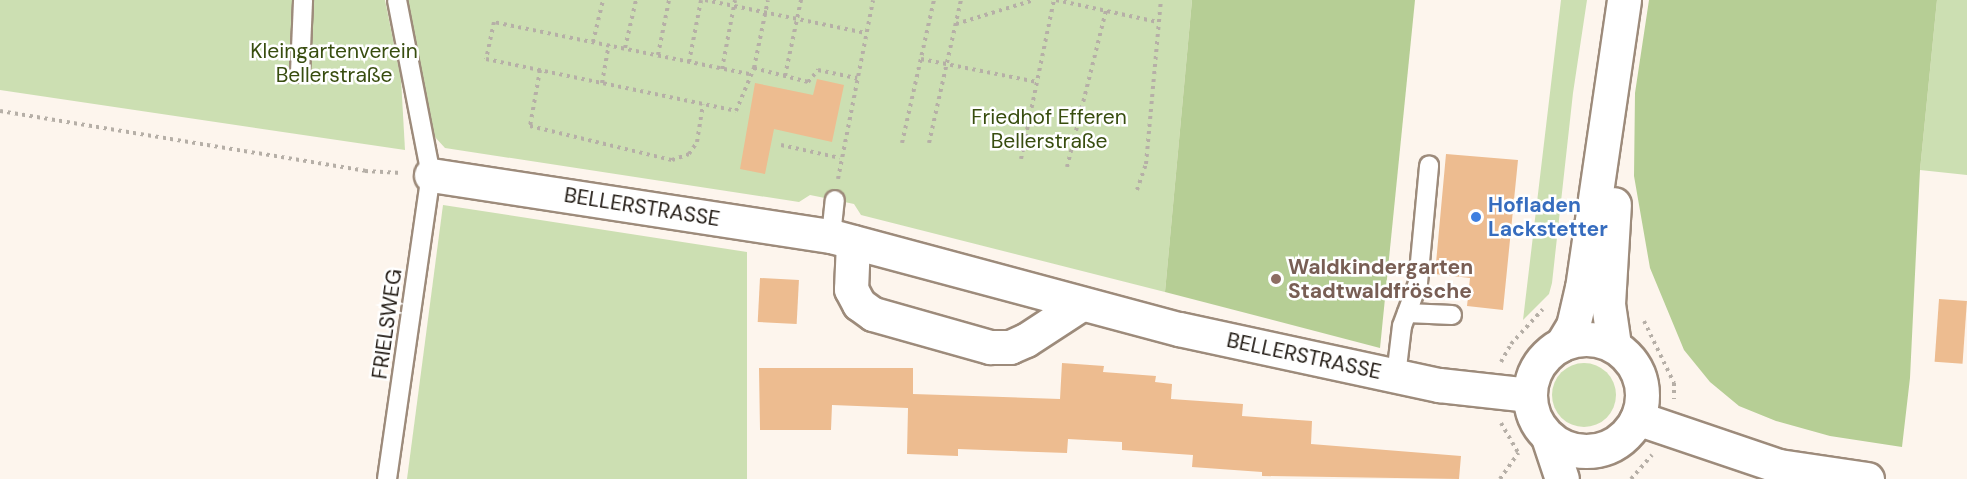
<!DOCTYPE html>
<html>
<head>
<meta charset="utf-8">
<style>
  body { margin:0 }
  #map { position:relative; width:1967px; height:479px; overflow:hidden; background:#fdf5ed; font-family:"DM Sans",sans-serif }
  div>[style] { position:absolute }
  .green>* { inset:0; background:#ccdfb2 }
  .round { border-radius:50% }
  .forest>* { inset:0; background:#b6ce95 }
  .building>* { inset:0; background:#edbc90; transform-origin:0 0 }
  .path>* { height:4px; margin-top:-2px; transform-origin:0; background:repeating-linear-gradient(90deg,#b6afa7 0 3px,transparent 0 7.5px) }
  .roads { filter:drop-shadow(2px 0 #9d8b7b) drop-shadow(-2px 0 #9d8b7b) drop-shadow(0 2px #9d8b7b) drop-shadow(0 -2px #9d8b7b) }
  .lane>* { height:18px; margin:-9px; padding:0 9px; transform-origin:9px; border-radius:9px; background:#fff }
  .street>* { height:33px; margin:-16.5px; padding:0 16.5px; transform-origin:16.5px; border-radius:16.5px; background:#fff }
  .secondary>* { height:33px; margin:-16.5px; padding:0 16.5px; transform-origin:16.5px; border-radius:16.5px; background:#fff }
  .secondary>.ring { margin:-16.5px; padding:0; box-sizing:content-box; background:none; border:33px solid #fff; border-radius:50% }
  .dots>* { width:16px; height:16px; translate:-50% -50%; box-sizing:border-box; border:3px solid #fff; border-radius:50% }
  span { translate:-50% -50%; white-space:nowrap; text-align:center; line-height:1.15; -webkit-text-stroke:5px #fff; paint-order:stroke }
  .park-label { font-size:21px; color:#384d0f }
  .shop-label { font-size:21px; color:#366cbe; font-weight:700 }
  .left { translate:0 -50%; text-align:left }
  .street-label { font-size:21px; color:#1f1811 }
  .education-label { font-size:21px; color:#785e54; font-weight:700 }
</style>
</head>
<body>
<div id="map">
  <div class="green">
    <i style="clip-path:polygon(0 0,385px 0,401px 79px,405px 150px,0 90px)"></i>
    <i style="clip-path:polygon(406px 0,1192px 0,1165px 292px,861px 215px,854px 204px,835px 200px,810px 195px,799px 202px,445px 148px,434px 136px)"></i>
    <i style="clip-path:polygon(1561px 0,1587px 0,1573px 93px,1552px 283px,1549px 294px,1523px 320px)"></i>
    <i style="clip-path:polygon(1937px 0,1967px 0,1967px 175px,1920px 170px)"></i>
    <i style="clip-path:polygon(443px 205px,747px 252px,747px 479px,407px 479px)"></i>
    <i class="round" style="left:1552px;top:363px;width:64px;height:64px"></i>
  </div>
  <div class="forest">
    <i style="clip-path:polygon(1192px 0,1415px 0,1380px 348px,1165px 292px)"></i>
    <i style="clip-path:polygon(1649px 0,1937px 0,1920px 170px,1910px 378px,1902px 447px,1830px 436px,1776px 421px,1739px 406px,1710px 382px,1684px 350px,1650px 268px,1634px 176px,1635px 93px)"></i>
  </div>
  <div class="building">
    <i style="clip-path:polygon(817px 79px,844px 85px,832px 142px,774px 129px,765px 174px,740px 169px,755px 83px,813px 95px)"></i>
    <i style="clip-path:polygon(1446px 154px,1518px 160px,1503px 310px,1467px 306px,1470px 278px,1435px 274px)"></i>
    <i style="left:760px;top:278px;width:39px;height:44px;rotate:3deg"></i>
    <i style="left:1939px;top:299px;width:28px;height:63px;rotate:4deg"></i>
    <i style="clip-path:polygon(1062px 363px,1104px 366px,1103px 372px,1156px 376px,1155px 382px,1172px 384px,1171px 399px,1243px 404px,1242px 416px,1312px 421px,1311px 444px,1461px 456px,1459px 479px,1262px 476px,1262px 472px,1192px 467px,1193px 455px,1122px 450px,1122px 442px,1068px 439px,1067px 453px,958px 449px,958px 456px,907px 454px,908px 408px,832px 405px,831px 430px,760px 430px,759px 368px,913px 368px,913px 394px,1060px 399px)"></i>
  </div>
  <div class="path">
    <i style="left:705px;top:0;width:164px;rotate:11.6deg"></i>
    <i style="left:1056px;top:0;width:104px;rotate:12.2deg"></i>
    <i style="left:956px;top:24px;width:82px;rotate:-17.1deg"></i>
    <i style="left:593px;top:42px;width:43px;rotate:-76.6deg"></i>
    <i style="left:625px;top:48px;width:49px;rotate:-77.1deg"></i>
    <i style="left:658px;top:55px;width:56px;rotate:-78.7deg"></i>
    <i style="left:921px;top:59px;width:118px;rotate:11.2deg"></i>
    <i style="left:689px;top:62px;width:63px;rotate:-79deg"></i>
    <i style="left:754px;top:68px;width:56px;rotate:14.5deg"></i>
    <i style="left:808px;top:82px;width:16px;rotate:-50deg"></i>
    <i style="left:818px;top:70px;width:40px;rotate:12deg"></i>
    <i style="left:722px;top:69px;width:70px;rotate:-79.3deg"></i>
    <i style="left:540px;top:70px;width:57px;rotate:100.1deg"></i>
    <i style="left:530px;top:126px;width:146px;rotate:13.5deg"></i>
    <i style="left:672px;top:160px;width:18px;rotate:-19deg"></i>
    <i style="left:689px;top:154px;width:14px;rotate:-56deg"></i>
    <i style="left:697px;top:142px;width:38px;rotate:-81deg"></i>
    <i style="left:749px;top:74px;width:260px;rotate:-168.5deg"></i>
    <i style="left:494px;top:22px;width:38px;rotate:102deg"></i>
    <i style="left:486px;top:59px;width:255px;rotate:11.7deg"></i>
    <i style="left:736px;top:111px;width:47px;rotate:-67.3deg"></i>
    <i style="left:754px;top:68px;width:69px;rotate:-78.4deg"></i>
    <i style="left:785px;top:76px;width:78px;rotate:-78.1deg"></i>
    <i style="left:602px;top:83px;width:39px;rotate:-80deg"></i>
    <i style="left:0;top:111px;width:370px;rotate:9.3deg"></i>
    <i style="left:365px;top:171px;width:37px;rotate:3deg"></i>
    <i style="left:902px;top:143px;width:147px;rotate:-77.4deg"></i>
    <i style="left:929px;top:143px;width:147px;rotate:-77.4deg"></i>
    <i style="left:781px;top:145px;width:60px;rotate:12.4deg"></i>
    <i style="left:1021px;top:159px;width:162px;rotate:-78.3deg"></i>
    <i style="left:1067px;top:167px;width:161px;rotate:-76deg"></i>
    <i style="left:838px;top:179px;width:182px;rotate:-78.9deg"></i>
    <i style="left:1137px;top:190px;width:28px;rotate:-71deg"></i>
    <i style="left:1146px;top:164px;width:165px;rotate:-84.8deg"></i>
    <i style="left:1644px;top:321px;width:69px;rotate:64.2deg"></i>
    <i style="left:1674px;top:383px;width:16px;rotate:90deg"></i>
    <i style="left:1501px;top:362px;width:21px;rotate:-61deg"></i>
    <i style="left:1511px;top:344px;width:47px;rotate:-47.6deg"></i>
    <i style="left:1501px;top:423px;width:34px;rotate:60deg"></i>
    <i style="left:1500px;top:479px;width:32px;rotate:-55deg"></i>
    <i style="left:1631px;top:479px;width:32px;rotate:-49deg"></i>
  </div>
  <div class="roads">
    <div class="lane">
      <i style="left:300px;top:73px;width:73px;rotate:-87.6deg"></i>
      <i style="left:831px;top:236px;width:36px;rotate:-84deg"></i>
      <i style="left:1407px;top:313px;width:45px;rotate:2.5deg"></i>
      <i style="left:1396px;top:376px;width:50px;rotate:-83.2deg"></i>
      <i style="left:1402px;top:326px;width:46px;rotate:-69.6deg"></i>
      <i style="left:1418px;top:283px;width:118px;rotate:-84.6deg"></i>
      <i style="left:387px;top:479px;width:307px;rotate:-81.8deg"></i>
      <i style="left:431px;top:175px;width:178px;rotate:-101deg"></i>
    </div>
    <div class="street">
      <i style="left:431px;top:175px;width:405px;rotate:8.7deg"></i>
      <i style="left:831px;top:236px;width:360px;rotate:15deg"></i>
      <i style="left:1179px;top:329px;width:266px;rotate:12.2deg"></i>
      <i style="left:1439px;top:385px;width:91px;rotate:6.3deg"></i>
      <i style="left:853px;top:242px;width:47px;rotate:92.4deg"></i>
      <i style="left:851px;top:289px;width:17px;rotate:62deg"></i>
      <i style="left:859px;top:304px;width:17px;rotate:36deg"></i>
      <i style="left:873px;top:314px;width:122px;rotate:15.8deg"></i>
      <i style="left:990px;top:347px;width:20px"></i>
      <i style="left:1010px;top:347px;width:17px;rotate:-24deg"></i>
      <i style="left:1026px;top:340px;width:66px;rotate:-33.2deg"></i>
      <i style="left:1637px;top:418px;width:150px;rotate:18.7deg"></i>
      <i style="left:1779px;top:466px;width:89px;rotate:8.4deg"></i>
    </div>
    <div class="secondary">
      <i class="ring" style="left:1530px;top:339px;width:79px;height:79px"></i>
      <i style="left:1562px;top:344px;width:21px;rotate:-59deg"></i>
      <i style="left:1573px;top:326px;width:39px;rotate:-77deg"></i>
      <i style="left:1582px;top:288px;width:291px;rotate:-81.7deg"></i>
      <i style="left:1614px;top:345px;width:41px;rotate:-98.3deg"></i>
      <i style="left:1608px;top:304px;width:100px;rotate:-86.6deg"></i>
      <i style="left:1548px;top:437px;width:44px;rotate:71.6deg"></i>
    </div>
  </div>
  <div class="dots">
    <i style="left:1476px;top:217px;background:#3f7fe0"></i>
    <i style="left:1276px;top:279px;background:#8d6e63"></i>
  </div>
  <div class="park-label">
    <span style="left:334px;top:63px">Kleingartenverein<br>Bellerstraße</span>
    <span style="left:1049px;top:129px">Friedhof Efferen<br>Bellerstraße</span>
  </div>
  <div class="shop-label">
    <span class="left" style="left:1488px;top:217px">Hofladen<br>Lackstetter</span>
  </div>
  <div class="street-label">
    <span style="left:642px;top:207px;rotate:9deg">BELLERSTRASSE</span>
    <span style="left:387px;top:324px;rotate:-82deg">FRIELSWEG</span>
    <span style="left:1304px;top:356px;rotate:12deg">BELLERSTRASSE</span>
  </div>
  <div class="education-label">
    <span class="left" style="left:1288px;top:279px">Waldkindergarten<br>Stadtwaldfrösche</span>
  </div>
</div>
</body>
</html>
